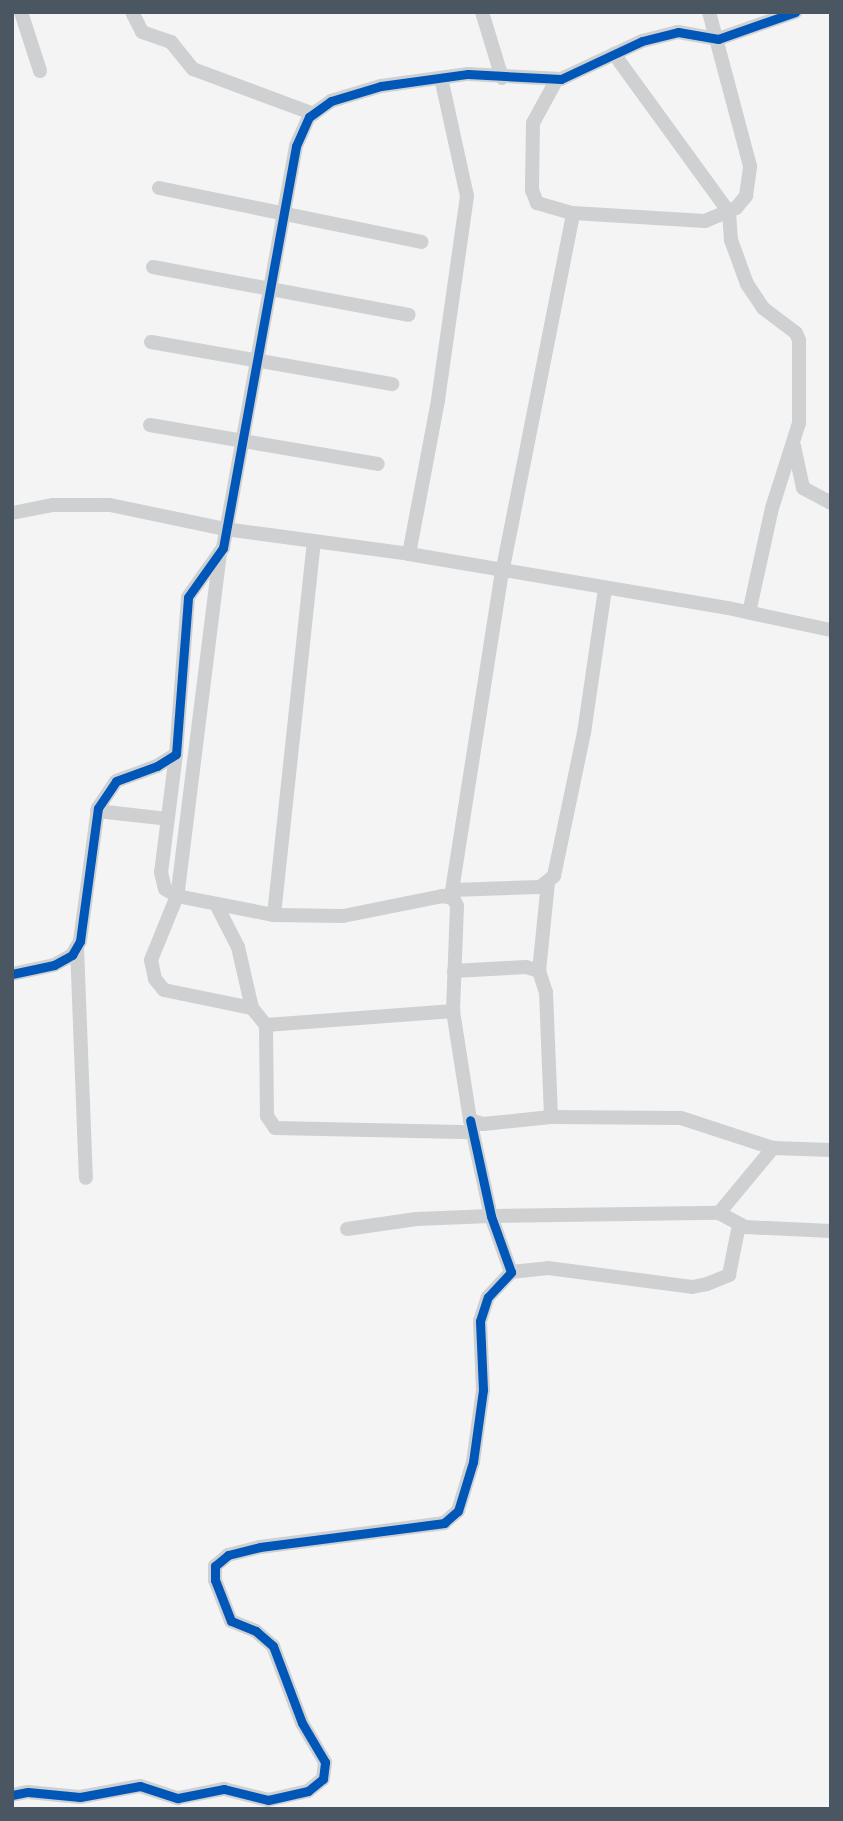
<!DOCTYPE html>
<html>
<head>
<meta charset="utf-8">
<style>
  body { margin:0 }
  #map { position:relative; width:843px; height:1821px; overflow:hidden; background:#f4f4f4; font-family:Barlow,sans-serif }
  div>[style] { position:absolute }
  .minor>* { height:14px; margin:-7px; padding:0 7px; transform-origin:7px; border-radius:7px; background:#ced0d2 }
  .cycleway>* { height:9px; margin:-4.5px; padding:0 4.5px; transform-origin:4.5px; border-radius:4.5px; background:#0057b8 }
  span { translate:-50% -50%; white-space:nowrap; text-align:center; line-height:1.15; -webkit-text-stroke:6px #fff; paint-order:stroke }
  .frame { position:absolute; inset:0; border:14px solid #4a5661; pointer-events:none }
</style>
</head>
<body>
<div id="map">
  <div class="minor">
    <i style="left:21px;top:12px;width:62px;rotate:72.1deg"></i>
    <i style="left:132px;top:12px;width:22px;rotate:63deg"></i>
    <i style="left:142px;top:32px;width:31px;rotate:19deg"></i>
    <i style="left:171px;top:42px;width:35px;rotate:51deg"></i>
    <i style="left:193px;top:69px;width:129px;rotate:20.4deg"></i>
    <i style="left:482px;top:12px;width:69px;rotate:73.1deg"></i>
    <i style="left:614px;top:54px;width:195px;rotate:54deg"></i>
    <i style="left:729px;top:212px;width:28px;rotate:86deg"></i>
    <i style="left:731px;top:240px;width:47px;rotate:70deg"></i>
    <i style="left:747px;top:284px;width:29px;rotate:56deg"></i>
    <i style="left:763px;top:308px;width:41px;rotate:37.1deg"></i>
    <i style="left:796px;top:333px;width:8px;rotate:67deg"></i>
    <i style="left:799px;top:340px;width:83px;rotate:90deg"></i>
    <i style="left:799px;top:423px;width:89px;rotate:107.6deg"></i>
    <i style="left:772px;top:508px;width:107px;rotate:102.4deg"></i>
    <i style="left:557px;top:79px;width:50px;rotate:118.6deg"></i>
    <i style="left:533px;top:123px;width:67px;rotate:90.9deg"></i>
    <i style="left:532px;top:190px;width:14px;rotate:69deg"></i>
    <i style="left:537px;top:203px;width:37px;rotate:16deg"></i>
    <i style="left:159px;top:188px;width:268px;rotate:11.6deg"></i>
    <i style="left:153px;top:267px;width:260px;rotate:10.6deg"></i>
    <i style="left:151px;top:342px;width:245px;rotate:9.9deg"></i>
    <i style="left:150px;top:425px;width:231px;rotate:9.7deg"></i>
    <i style="left:794px;top:446px;width:43px;rotate:77.9deg"></i>
    <i style="left:803px;top:488px;width:32px;rotate:28deg"></i>
    <i style="left:12px;top:513px;width:42px;rotate:-11deg"></i>
    <i style="left:53px;top:505px;width:57px"></i>
    <i style="left:110px;top:505px;width:117px;rotate:11.8deg"></i>
    <i style="left:225px;top:529px;width:186px;rotate:7.7deg"></i>
    <i style="left:409px;top:554px;width:324px;rotate:9.6deg"></i>
    <i style="left:728px;top:608px;width:105px;rotate:12.1deg"></i>
    <i style="left:220px;top:553px;width:346px;rotate:97.1deg"></i>
    <i style="left:177px;top:896px;width:69px;rotate:112.1deg"></i>
    <i style="left:151px;top:960px;width:19px;rotate:78deg"></i>
    <i style="left:155px;top:979px;width:14px;rotate:51deg"></i>
    <i style="left:164px;top:990px;width:90px;rotate:11.6deg"></i>
    <i style="left:252px;top:1008px;width:22px;rotate:51deg"></i>
    <i style="left:266px;top:1025px;width:188px;rotate:-4.3deg"></i>
    <i style="left:409px;top:554px;width:157px;rotate:-79.3deg"></i>
    <i style="left:438px;top:400px;width:206px;rotate:-81.9deg"></i>
    <i style="left:467px;top:196px;width:121px;rotate:-102.4deg"></i>
    <i style="left:176px;top:754px;width:119px;rotate:97.2deg"></i>
    <i style="left:161px;top:872px;width:17px;rotate:77deg"></i>
    <i style="left:165px;top:889px;width:14px;rotate:30deg"></i>
    <i style="left:177px;top:896px;width:99px;rotate:11.1deg"></i>
    <i style="left:274px;top:915px;width:69px;rotate:0.8deg"></i>
    <i style="left:343px;top:916px;width:101px;rotate:-11.4deg"></i>
    <i style="left:442px;top:896px;width:11px;rotate:10deg"></i>
    <i style="left:453px;top:898px;width:9px;rotate:63deg"></i>
    <i style="left:457px;top:906px;width:105px;rotate:92.2deg"></i>
    <i style="left:453px;top:1011px;width:110px;rotate:81.1deg"></i>
    <i style="left:470px;top:1120px;width:14px;rotate:17deg"></i>
    <i style="left:483px;top:1124px;width:68px;rotate:-5.9deg"></i>
    <i style="left:551px;top:1117px;width:130px;rotate:0.4deg"></i>
    <i style="left:681px;top:1118px;width:97px;rotate:18.1deg"></i>
    <i style="left:773px;top:1148px;width:58px;rotate:2deg"></i>
    <i style="left:97px;top:811px;width:71px;rotate:6.4deg"></i>
    <i style="left:452px;top:890px;width:88px;rotate:-2deg"></i>
    <i style="left:540px;top:887px;width:18px;rotate:-38deg"></i>
    <i style="left:554px;top:876px;width:146px;rotate:-78.2deg"></i>
    <i style="left:584px;top:733px;width:146px;rotate:-81.7deg"></i>
    <i style="left:451px;top:897px;width:328px;rotate:-81.1deg"></i>
    <i style="left:502px;top:573px;width:367px;rotate:-78.8deg"></i>
    <i style="left:573px;top:213px;width:132px;rotate:3.5deg"></i>
    <i style="left:705px;top:221px;width:34px;rotate:-23deg"></i>
    <i style="left:736px;top:208px;width:16px;rotate:-50deg"></i>
    <i style="left:746px;top:196px;width:30px;rotate:-82deg"></i>
    <i style="left:750px;top:166px;width:159px;rotate:-104.9deg"></i>
    <i style="left:217px;top:906px;width:46px;rotate:62.9deg"></i>
    <i style="left:238px;top:947px;width:63px;rotate:77.1deg"></i>
    <i style="left:274px;top:915px;width:376px;rotate:-83.9deg"></i>
    <i style="left:77px;top:947px;width:231px;rotate:87.8deg"></i>
    <i style="left:454px;top:971px;width:72px;rotate:-3.2deg"></i>
    <i style="left:526px;top:967px;width:14px;rotate:17deg"></i>
    <i style="left:539px;top:971px;width:22px;rotate:72deg"></i>
    <i style="left:546px;top:992px;width:125px;rotate:87.7deg"></i>
    <i style="left:539px;top:971px;width:89px;rotate:-84.2deg"></i>
    <i style="left:12px;top:974px;width:43px;rotate:-12.1deg"></i>
    <i style="left:54px;top:965px;width:21px;rotate:-29deg"></i>
    <i style="left:72px;top:955px;width:16px;rotate:-60deg"></i>
    <i style="left:80px;top:941px;width:134px;rotate:-82.3deg"></i>
    <i style="left:98px;top:808px;width:32px;rotate:-56deg"></i>
    <i style="left:116px;top:781px;width:44px;rotate:-20.1deg"></i>
    <i style="left:157px;top:766px;width:22px;rotate:-32deg"></i>
    <i style="left:176px;top:754px;width:157px;rotate:-85.6deg"></i>
    <i style="left:188px;top:597px;width:60px;rotate:-54.5deg"></i>
    <i style="left:223px;top:548px;width:409px;rotate:-79.7deg"></i>
    <i style="left:296px;top:146px;width:32px;rotate:-66deg"></i>
    <i style="left:309px;top:117px;width:27px;rotate:-36deg"></i>
    <i style="left:331px;top:101px;width:52px;rotate:-16.7deg"></i>
    <i style="left:381px;top:86px;width:88px;rotate:-7.9deg"></i>
    <i style="left:468px;top:74px;width:93px;rotate:3.1deg"></i>
    <i style="left:561px;top:79px;width:89px;rotate:-25.1deg"></i>
    <i style="left:642px;top:41px;width:37px;rotate:-14deg"></i>
    <i style="left:678px;top:32px;width:41px;rotate:9.9deg"></i>
    <i style="left:718px;top:39px;width:82px;rotate:-19.3deg"></i>
    <i style="left:266px;top:1025px;width:91px;rotate:89.4deg"></i>
    <i style="left:267px;top:1116px;width:14px;rotate:56deg"></i>
    <i style="left:275px;top:1128px;width:198px;rotate:1.2deg"></i>
    <i style="left:719px;top:1213px;width:85px;rotate:-50.3deg"></i>
    <i style="left:347px;top:1229px;width:70px;rotate:-8.2deg"></i>
    <i style="left:416px;top:1219px;width:75px;rotate:-2.3deg"></i>
    <i style="left:491px;top:1216px;width:228px;rotate:-0.8deg"></i>
    <i style="left:719px;top:1213px;width:30px;rotate:28deg"></i>
    <i style="left:745px;top:1227px;width:86px;rotate:2.7deg"></i>
    <i style="left:511px;top:1272px;width:37px;rotate:-6deg"></i>
    <i style="left:548px;top:1268px;width:145px;rotate:7.5deg"></i>
    <i style="left:692px;top:1287px;width:15px;rotate:-11deg"></i>
    <i style="left:707px;top:1284px;width:24px;rotate:-22deg"></i>
    <i style="left:729px;top:1275px;width:51px;rotate:-78.7deg"></i>
    <i style="left:12px;top:1795px;width:16px;rotate:-11deg"></i>
    <i style="left:28px;top:1792px;width:52px;rotate:5.5deg"></i>
    <i style="left:80px;top:1797px;width:61px;rotate:-10.4deg"></i>
    <i style="left:140px;top:1786px;width:40px;rotate:18deg"></i>
    <i style="left:178px;top:1798px;width:47px;rotate:-11.1deg"></i>
    <i style="left:224px;top:1789px;width:45px;rotate:14deg"></i>
    <i style="left:268px;top:1800px;width:41px;rotate:-12.7deg"></i>
    <i style="left:308px;top:1791px;width:19px;rotate:-39deg"></i>
    <i style="left:323px;top:1779px;width:17px;rotate:-83deg"></i>
    <i style="left:325px;top:1762px;width:45px;rotate:-120.5deg"></i>
    <i style="left:302px;top:1723px;width:82px;rotate:-110.6deg"></i>
    <i style="left:273px;top:1646px;width:23px;rotate:-139deg"></i>
    <i style="left:256px;top:1631px;width:27px;rotate:-158deg"></i>
    <i style="left:231px;top:1621px;width:44px;rotate:-111.3deg"></i>
    <i style="left:215px;top:1580px;width:14px;rotate:-90deg"></i>
    <i style="left:215px;top:1566px;width:17px;rotate:-40deg"></i>
    <i style="left:228px;top:1555px;width:33px;rotate:-14deg"></i>
    <i style="left:260px;top:1547px;width:186px;rotate:-7.4deg"></i>
    <i style="left:444px;top:1523px;width:18px;rotate:-41deg"></i>
    <i style="left:458px;top:1511px;width:51px;rotate:-73deg"></i>
    <i style="left:473px;top:1462px;width:73px;rotate:-82.1deg"></i>
    <i style="left:483px;top:1390px;width:69px;rotate:-92.5deg"></i>
    <i style="left:480px;top:1321px;width:25px;rotate:-72deg"></i>
    <i style="left:488px;top:1297px;width:34px;rotate:-47deg"></i>
    <i style="left:511px;top:1272px;width:59px;rotate:-109.7deg"></i>
    <i style="left:491px;top:1216px;width:98px;rotate:-102.3deg"></i>
  </div>
  <div class="cycleway">
    <i style="left:12px;top:974px;width:43px;rotate:-12.1deg"></i>
    <i style="left:54px;top:965px;width:21px;rotate:-29deg"></i>
    <i style="left:72px;top:955px;width:16px;rotate:-60deg"></i>
    <i style="left:80px;top:941px;width:134px;rotate:-82.3deg"></i>
    <i style="left:98px;top:808px;width:32px;rotate:-56deg"></i>
    <i style="left:116px;top:781px;width:44px;rotate:-20.1deg"></i>
    <i style="left:157px;top:766px;width:22px;rotate:-32deg"></i>
    <i style="left:176px;top:754px;width:157px;rotate:-85.6deg"></i>
    <i style="left:188px;top:597px;width:60px;rotate:-54.5deg"></i>
    <i style="left:223px;top:548px;width:409px;rotate:-79.7deg"></i>
    <i style="left:296px;top:146px;width:32px;rotate:-66deg"></i>
    <i style="left:309px;top:117px;width:27px;rotate:-36deg"></i>
    <i style="left:331px;top:101px;width:52px;rotate:-16.7deg"></i>
    <i style="left:381px;top:86px;width:88px;rotate:-7.9deg"></i>
    <i style="left:468px;top:74px;width:93px;rotate:3.1deg"></i>
    <i style="left:561px;top:79px;width:89px;rotate:-25.1deg"></i>
    <i style="left:642px;top:41px;width:37px;rotate:-14deg"></i>
    <i style="left:678px;top:32px;width:41px;rotate:9.9deg"></i>
    <i style="left:718px;top:39px;width:82px;rotate:-19.3deg"></i>
    <i style="left:12px;top:1795px;width:16px;rotate:-11deg"></i>
    <i style="left:28px;top:1792px;width:52px;rotate:5.5deg"></i>
    <i style="left:80px;top:1797px;width:61px;rotate:-10.4deg"></i>
    <i style="left:140px;top:1786px;width:40px;rotate:18deg"></i>
    <i style="left:178px;top:1798px;width:47px;rotate:-11.1deg"></i>
    <i style="left:224px;top:1789px;width:45px;rotate:14deg"></i>
    <i style="left:268px;top:1800px;width:41px;rotate:-12.7deg"></i>
    <i style="left:308px;top:1791px;width:19px;rotate:-39deg"></i>
    <i style="left:323px;top:1779px;width:17px;rotate:-83deg"></i>
    <i style="left:325px;top:1762px;width:45px;rotate:-120.5deg"></i>
    <i style="left:302px;top:1723px;width:82px;rotate:-110.6deg"></i>
    <i style="left:273px;top:1646px;width:23px;rotate:-139deg"></i>
    <i style="left:256px;top:1631px;width:27px;rotate:-158deg"></i>
    <i style="left:231px;top:1621px;width:44px;rotate:-111.3deg"></i>
    <i style="left:215px;top:1580px;width:14px;rotate:-90deg"></i>
    <i style="left:215px;top:1566px;width:17px;rotate:-40deg"></i>
    <i style="left:228px;top:1555px;width:33px;rotate:-14deg"></i>
    <i style="left:260px;top:1547px;width:186px;rotate:-7.4deg"></i>
    <i style="left:444px;top:1523px;width:18px;rotate:-41deg"></i>
    <i style="left:458px;top:1511px;width:51px;rotate:-73deg"></i>
    <i style="left:473px;top:1462px;width:73px;rotate:-82.1deg"></i>
    <i style="left:483px;top:1390px;width:69px;rotate:-92.5deg"></i>
    <i style="left:480px;top:1321px;width:25px;rotate:-72deg"></i>
    <i style="left:488px;top:1297px;width:34px;rotate:-47deg"></i>
    <i style="left:511px;top:1272px;width:59px;rotate:-109.7deg"></i>
    <i style="left:491px;top:1216px;width:98px;rotate:-102.3deg"></i>
  </div>
  <div class="frame"></div>
</div>
</body>
</html>
